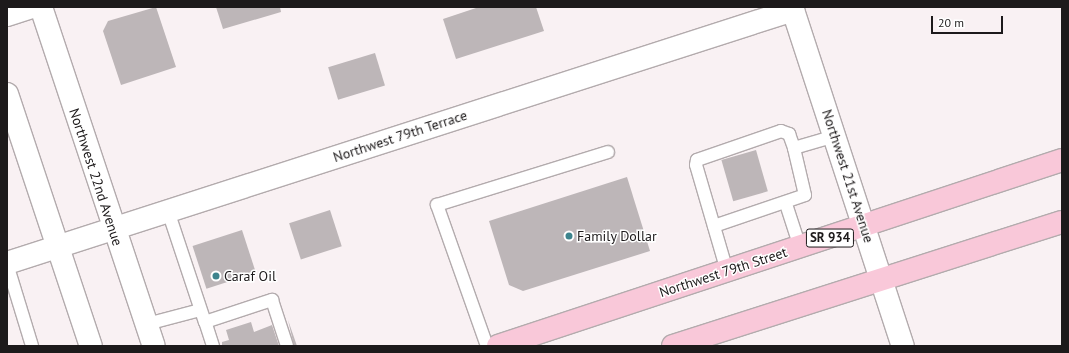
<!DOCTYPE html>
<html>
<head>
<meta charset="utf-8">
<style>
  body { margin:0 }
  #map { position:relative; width:1069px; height:353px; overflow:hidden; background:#f9f1f3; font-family:"PT Sans",sans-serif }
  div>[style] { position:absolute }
  .building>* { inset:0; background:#bdb6b8; transform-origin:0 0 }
  .roads { filter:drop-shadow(1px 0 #b3abad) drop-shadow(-1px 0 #b3abad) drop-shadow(0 1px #b3abad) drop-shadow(0 -1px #b3abad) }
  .lane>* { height:12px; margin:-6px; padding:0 6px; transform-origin:6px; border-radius:6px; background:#fff }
  .street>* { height:22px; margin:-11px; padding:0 11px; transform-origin:11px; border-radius:11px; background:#fff }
  .secondary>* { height:22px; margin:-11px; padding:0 11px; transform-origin:11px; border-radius:11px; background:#fff }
  .primary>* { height:22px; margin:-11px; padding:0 11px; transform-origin:11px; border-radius:11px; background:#f9c8d9 }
  .dots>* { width:11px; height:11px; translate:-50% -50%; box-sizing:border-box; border:2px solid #fff; border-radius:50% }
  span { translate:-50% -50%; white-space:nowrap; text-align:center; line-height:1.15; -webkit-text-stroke:3px #fff; paint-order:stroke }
  .shield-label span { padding:1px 3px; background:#fff; border:1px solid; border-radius:3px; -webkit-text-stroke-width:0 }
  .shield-label { font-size:13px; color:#1d1a1b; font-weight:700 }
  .street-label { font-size:14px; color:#1d1a1b }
  .poi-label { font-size:14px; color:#1d1a1b }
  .left { translate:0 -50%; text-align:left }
  .frame { position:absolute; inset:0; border:8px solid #1d1a1b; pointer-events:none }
  .scale { position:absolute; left:931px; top:16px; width:72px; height:18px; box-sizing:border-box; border:2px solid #1d1a1b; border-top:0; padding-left:5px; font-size:12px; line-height:14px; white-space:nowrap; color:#1d1a1b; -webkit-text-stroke:3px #fff; paint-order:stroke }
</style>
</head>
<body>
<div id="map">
  <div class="building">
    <i style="clip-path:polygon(156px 7px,176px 67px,121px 85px,103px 31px,108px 21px)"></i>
    <i style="clip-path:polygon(216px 7px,280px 7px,281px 12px,223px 29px)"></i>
    <i style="clip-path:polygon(479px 7px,536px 7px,544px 31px,456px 59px,443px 19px)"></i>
    <i style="left:375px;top:53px;width:34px;height:49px;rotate:73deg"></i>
    <i style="left:756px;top:150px;width:43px;height:36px;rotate:74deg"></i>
    <i style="clip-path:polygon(627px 177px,650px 251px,523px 291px,509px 285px,489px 221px)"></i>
    <i style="left:330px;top:210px;width:38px;height:43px;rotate:72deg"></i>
    <i style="left:242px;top:230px;width:45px;height:52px;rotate:72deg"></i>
    <i style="clip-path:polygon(288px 320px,297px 346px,294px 346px)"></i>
    <i style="clip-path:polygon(251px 322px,254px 332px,272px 325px,279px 346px,222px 346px,222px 342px,229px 340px,226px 330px)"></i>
  </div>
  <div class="roads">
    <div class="lane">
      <i style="left:786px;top:204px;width:45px;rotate:72deg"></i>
      <i style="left:168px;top:211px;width:117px;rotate:71.6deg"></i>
      <i style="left:714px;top:226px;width:96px;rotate:-18.8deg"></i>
      <i style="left:805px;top:195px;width:48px;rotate:-103.2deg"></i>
      <i style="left:794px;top:148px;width:43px;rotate:-16.3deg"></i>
      <i style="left:7px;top:264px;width:86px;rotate:73deg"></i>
      <i style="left:727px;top:271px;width:110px;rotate:-106.3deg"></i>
      <i style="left:696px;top:165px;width:5px;rotate:-79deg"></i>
      <i style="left:697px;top:160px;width:89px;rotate:-19deg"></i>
      <i style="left:781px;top:131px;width:9px;rotate:21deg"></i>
      <i style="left:789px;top:134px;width:15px;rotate:70deg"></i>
      <i style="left:147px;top:324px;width:55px;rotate:-14.8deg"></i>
      <i style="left:213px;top:346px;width:25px;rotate:-108deg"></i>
      <i style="left:205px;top:322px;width:71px;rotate:-18.2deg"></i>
      <i style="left:272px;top:300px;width:48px;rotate:71.9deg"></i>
      <i style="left:487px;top:346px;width:150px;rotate:-109.5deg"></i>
      <i style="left:437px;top:205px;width:179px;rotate:-17.2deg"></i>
    </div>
    <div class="street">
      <i style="left:792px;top:7px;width:357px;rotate:71.9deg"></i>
      <i style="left:7px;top:15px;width:26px;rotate:-18deg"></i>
      <i style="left:7px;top:263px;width:826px;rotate:-17.84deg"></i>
    </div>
    <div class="secondary">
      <i style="left:41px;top:7px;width:357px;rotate:71.6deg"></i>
      <i style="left:7px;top:94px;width:266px;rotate:71.6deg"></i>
    </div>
    <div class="primary">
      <i style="left:498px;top:346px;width:594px;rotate:-18.25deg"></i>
      <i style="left:673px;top:346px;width:408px;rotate:-17.7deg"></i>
    </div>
  </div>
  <div class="dots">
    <i style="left:569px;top:236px;background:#3d848d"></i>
    <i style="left:216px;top:276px;background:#3d848d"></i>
  </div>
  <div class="shield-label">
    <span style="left:830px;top:238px">SR 934</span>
  </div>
  <div class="street-label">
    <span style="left:400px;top:136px;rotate:-18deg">Northwest 79th Terrace</span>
    <span style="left:848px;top:176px;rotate:72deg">Northwest 21st Avenue</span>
    <span style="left:96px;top:177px;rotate:72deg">Northwest 22nd Avenue</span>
    <span style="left:723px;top:272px;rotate:-18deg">Northwest 79th Street</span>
  </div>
  <div class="poi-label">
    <span class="left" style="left:577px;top:236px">Family Dollar</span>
    <span class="left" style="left:224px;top:276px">Caraf Oil</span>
  </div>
  <div class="frame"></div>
  <div class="scale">20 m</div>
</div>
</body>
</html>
